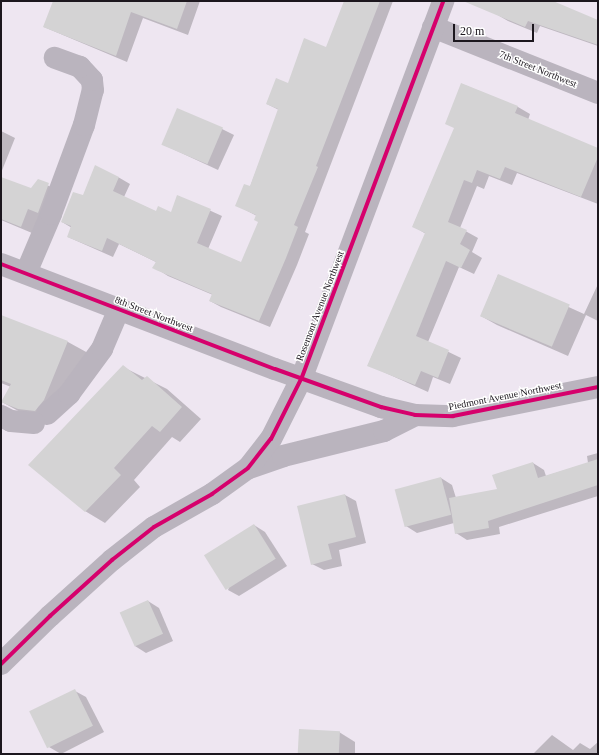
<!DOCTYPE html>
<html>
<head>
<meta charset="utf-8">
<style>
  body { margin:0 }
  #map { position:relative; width:599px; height:755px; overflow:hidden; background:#eee6f1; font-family:"Times New Roman",serif }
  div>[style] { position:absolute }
  .shadow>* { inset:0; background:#0003 }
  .building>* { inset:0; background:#d4d3d4; transform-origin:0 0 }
  .minor>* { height:22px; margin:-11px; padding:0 11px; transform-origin:11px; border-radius:11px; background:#bab4be }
  .cycleway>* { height:4px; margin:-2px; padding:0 2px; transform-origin:2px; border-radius:2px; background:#d6006c }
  span { translate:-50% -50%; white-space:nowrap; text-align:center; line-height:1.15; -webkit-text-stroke:3px #fff; paint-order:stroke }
  .street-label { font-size:10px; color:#1c171e }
  .frame { position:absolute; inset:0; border:2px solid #1c171e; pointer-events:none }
  .scale { position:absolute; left:453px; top:24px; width:81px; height:18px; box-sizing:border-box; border:2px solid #1c171e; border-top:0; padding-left:5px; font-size:12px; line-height:14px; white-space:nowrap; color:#1c171e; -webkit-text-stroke:3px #fff; paint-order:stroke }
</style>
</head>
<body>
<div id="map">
  <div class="shadow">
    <i style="clip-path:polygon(54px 1px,200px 1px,188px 35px,143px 18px,127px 62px,44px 27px)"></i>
    <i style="clip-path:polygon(345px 1px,393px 1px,305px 232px,309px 234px,297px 265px,270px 327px,221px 307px,210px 301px,213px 295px,168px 276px,154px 267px,156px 262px,119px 244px,113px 257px,68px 237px,72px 228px,62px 222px,84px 197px,118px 177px,130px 184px,124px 197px,157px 212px,172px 213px,178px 196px,222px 216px,208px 249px,242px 263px,260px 222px,257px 216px,236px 205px,250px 187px,279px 110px,267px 104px,327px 48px)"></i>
    <i style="clip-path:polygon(501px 1px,551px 1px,598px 21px,598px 46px,540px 26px,537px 33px,508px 21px,496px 14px)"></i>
    <i style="clip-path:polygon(462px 84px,518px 107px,530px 114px,528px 120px,598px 149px,598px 204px,517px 173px,512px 185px,489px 176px,484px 189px,477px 186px,460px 228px,478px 238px,472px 252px,482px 258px,474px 274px,459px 267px,428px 342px,461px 358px,450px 384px,433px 377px,428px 392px,368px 365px,426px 234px,413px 226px,455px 128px)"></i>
    <i style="clip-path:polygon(222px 129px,234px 135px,218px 170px,162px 144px)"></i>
    <i style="clip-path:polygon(1px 131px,15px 138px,1px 173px)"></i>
    <i style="clip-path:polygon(1px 178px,31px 189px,38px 181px,60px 191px,32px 233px,1px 220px)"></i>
    <i style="clip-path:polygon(498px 275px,584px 314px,598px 284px,598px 321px,586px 315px,568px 356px,497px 325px,481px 316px)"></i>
    <i style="clip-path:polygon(1px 316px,68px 342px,88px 353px,55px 421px,22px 413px,2px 402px,11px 387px,1px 383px)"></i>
    <i style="clip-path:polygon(123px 367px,167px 389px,201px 419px,180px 442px,172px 437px,134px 480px,140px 487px,105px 523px,85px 511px)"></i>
    <i style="clip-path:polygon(598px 453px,598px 496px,499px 527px,500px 534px,467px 540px,456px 533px,454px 523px,417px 533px,406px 526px,441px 478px,452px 485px,456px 498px,498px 490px,533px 463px,544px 470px,546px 476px,588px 463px,587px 456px)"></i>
    <i style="clip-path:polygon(345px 495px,356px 501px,366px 543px,339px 550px,342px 566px,324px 570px,312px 564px)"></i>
    <i style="clip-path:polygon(254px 525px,265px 532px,287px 566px,239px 596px,228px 590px)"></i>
    <i style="clip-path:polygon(148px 601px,159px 608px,173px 641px,146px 653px,135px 646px)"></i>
    <i style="clip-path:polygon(75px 691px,86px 697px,104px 732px,61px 754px,49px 747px)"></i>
    <i style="clip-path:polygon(339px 732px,355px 742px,355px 754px,299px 754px)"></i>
    <i style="clip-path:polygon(552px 735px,573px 750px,580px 743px,590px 749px,598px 742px,598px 754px,533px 754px)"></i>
  </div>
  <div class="building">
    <i style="clip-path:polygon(53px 1px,187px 1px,177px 29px,131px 12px,116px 56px,43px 27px)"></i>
    <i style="clip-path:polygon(344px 1px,380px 1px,316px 166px,318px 167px,294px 225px,298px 227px,286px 258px,259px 321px,209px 301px,212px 294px,156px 270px,152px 268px,156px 262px,107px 238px,102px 251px,67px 237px,71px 226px,61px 222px,73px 192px,83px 195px,95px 165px,119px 177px,113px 191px,156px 211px,158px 206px,171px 212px,177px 195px,211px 209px,197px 243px,241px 262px,258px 222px,254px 220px,256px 215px,235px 206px,244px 184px,250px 186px,278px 109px,266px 104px,276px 78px,288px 83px,304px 38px,326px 47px)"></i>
    <i style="clip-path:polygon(463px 1px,553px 1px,598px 20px,598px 45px,528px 21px,525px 27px)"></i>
    <i style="clip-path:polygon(461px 83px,518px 106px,515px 113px,598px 148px,598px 157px,581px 197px,505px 167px,500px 179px,477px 170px,472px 183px,464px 180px,448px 222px,467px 230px,460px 244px,470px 250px,461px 268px,446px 261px,416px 336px,449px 350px,438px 378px,421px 371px,415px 385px,367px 366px,425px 233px,412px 227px,454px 128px,445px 124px)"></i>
    <i style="left:177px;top:108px;width:50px;height:40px;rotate:23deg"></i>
    <i style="clip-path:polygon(1px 177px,31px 188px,38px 179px,49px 183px,38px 213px,28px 209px,21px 227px,1px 219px)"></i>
    <i style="left:498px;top:274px;width:78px;height:46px;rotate:23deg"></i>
    <i style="clip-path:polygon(1px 315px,68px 341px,44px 400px,35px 411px,18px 409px,1px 402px,11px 384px,1px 380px)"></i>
    <i style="clip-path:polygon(123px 365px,142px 380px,147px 376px,182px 407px,160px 432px,152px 426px,114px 468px,121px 475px,85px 512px,28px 465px)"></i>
    <i style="clip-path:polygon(598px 459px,598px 485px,488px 521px,489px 528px,455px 534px,449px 498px,497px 489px,492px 475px,533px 462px,538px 478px)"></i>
    <i style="left:441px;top:477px;width:39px;height:48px;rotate:75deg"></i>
    <i style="clip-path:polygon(345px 494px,356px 537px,328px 544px,332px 559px,311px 565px,297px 506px)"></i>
    <i style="left:254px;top:524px;width:41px;height:59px;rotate:58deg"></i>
    <i style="left:148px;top:600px;width:37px;height:31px;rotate:66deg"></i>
    <i style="left:75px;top:689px;width:41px;height:51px;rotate:64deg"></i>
    <i style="left:299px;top:729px;width:41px;height:25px;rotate:3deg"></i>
  </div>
  <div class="minor">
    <i style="left:433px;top:27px;width:178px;rotate:21.8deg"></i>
    <i style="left:1px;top:264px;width:293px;rotate:21deg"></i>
    <i style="left:275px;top:369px;width:113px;rotate:19.7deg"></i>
    <i style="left:381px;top:407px;width:35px;rotate:13deg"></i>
    <i style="left:415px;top:415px;width:38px;rotate:2deg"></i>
    <i style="left:453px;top:416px;width:148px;rotate:-11.3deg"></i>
    <i style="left:26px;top:273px;width:64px;rotate:-67deg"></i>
    <i style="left:51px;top:214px;width:95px;rotate:-69.7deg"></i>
    <i style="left:84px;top:125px;width:36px;rotate:-76deg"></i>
    <i style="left:93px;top:90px;width:10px;rotate:-96deg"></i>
    <i style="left:92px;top:80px;width:18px;rotate:-133deg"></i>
    <i style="left:80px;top:67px;width:27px;rotate:-160deg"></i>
    <i style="left:47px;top:414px;width:30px;rotate:-42deg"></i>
    <i style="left:69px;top:394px;width:56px;rotate:-53.7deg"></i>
    <i style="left:102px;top:349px;width:43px;rotate:-67deg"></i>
    <i style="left:1px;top:416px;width:11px;rotate:27deg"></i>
    <i style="left:11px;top:421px;width:23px;rotate:5deg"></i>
    <i style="left:249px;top:468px;width:36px;rotate:-19deg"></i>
    <i style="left:283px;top:456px;width:104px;rotate:-13.9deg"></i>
    <i style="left:384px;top:431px;width:35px;rotate:-27deg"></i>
    <i style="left:1px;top:664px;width:69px;rotate:-44.4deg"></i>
    <i style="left:50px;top:616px;width:84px;rotate:-42.1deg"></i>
    <i style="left:112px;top:560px;width:53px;rotate:-38.2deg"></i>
    <i style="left:154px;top:527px;width:67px;rotate:-29.6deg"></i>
    <i style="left:212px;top:494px;width:44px;rotate:-35.8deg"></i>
    <i style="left:248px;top:468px;width:37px;rotate:-52deg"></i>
    <i style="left:271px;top:439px;width:69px;rotate:-63.4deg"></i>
    <i style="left:302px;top:377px;width:402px;rotate:-69.4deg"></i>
  </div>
  <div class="cycleway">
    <i style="left:1px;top:264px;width:293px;rotate:21deg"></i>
    <i style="left:275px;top:369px;width:113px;rotate:19.7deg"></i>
    <i style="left:381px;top:407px;width:35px;rotate:13deg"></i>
    <i style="left:415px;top:415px;width:38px;rotate:2deg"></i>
    <i style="left:453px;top:416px;width:148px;rotate:-11.3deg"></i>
    <i style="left:1px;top:664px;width:69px;rotate:-44.4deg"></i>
    <i style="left:50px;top:616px;width:84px;rotate:-42.1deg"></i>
    <i style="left:112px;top:560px;width:53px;rotate:-38.2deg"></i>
    <i style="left:154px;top:527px;width:67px;rotate:-29.6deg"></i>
    <i style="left:212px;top:494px;width:44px;rotate:-35.8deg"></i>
    <i style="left:248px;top:468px;width:37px;rotate:-52deg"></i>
    <i style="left:271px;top:439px;width:69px;rotate:-63.4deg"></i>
    <i style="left:302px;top:377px;width:402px;rotate:-69.4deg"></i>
  </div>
  <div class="street-label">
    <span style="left:538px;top:69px;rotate:22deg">7th Street Northwest</span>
    <span style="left:320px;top:306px;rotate:-69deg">Rosemont Avenue Northwest</span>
    <span style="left:154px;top:314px;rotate:21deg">8th Street Northwest</span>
    <span style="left:505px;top:396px;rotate:-11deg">Piedmont Avenue Northwest</span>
  </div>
  <div class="frame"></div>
  <div class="scale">20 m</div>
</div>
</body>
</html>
